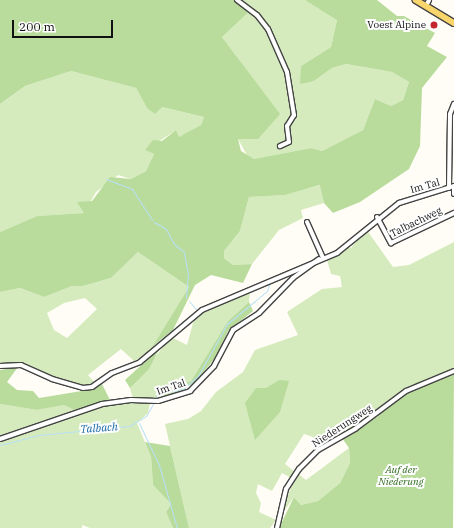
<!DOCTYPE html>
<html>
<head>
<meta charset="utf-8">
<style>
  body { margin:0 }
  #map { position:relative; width:454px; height:528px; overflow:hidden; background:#fffdf5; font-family:"IBM Plex Serif",serif }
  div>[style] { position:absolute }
  .green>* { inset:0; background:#d5ebbd }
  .forest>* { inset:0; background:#b9dc9c }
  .stream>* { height:1px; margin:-0.5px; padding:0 0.5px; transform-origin:0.5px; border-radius:0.5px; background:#b9e0f7 }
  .roads { filter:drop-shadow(1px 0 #444) drop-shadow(-1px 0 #444) drop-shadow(0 1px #444) drop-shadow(0 -1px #444) }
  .minor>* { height:4px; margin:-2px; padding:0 2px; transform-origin:2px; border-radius:2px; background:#fff }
  .major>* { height:5.5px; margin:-2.75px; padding:0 2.75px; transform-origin:2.75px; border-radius:2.75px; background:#f9d66b }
  .dots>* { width:11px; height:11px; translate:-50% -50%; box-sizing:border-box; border:2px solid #fff; border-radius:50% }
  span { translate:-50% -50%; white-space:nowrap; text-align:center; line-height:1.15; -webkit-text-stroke:4px #fff; paint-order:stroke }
  .poi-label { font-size:10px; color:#111 }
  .right { translate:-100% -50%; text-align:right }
  .street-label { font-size:10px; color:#111 }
  .park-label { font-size:10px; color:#2f6b1f; font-style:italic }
  .water-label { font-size:11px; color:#1768a6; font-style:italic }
  .scale { position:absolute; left:12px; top:20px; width:101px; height:18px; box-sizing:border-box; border:2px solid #111; border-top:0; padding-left:5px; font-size:12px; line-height:14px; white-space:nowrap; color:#111; -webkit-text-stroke:3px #fff; paint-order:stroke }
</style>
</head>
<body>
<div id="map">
  <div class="green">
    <i style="clip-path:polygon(240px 0,305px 0,321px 8px,337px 20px,331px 47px,301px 66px,314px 81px,332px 68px,346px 64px,392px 72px,409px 82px,403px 100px,391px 106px,375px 99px,363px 130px,322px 151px,311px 148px,255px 159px,248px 157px,238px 139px,240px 61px,222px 37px,252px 9px)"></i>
    <i style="clip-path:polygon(71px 71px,136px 88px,147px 108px,162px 107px,204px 117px,201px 125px,179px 138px,176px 130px,146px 150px,154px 154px,146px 171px,131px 179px,118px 175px,96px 192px,84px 213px,37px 216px,0 232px,0 104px,25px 86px)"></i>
    <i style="clip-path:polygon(321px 185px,324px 203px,301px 210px,303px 218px,279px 230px,252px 264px,233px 265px,224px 258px,224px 251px,240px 231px,249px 197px,284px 195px)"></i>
    <i style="clip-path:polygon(evenodd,366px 229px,393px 267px,409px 265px,454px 242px,454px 369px,414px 383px,371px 416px,368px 415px,356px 426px,320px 446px,313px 437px,304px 434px,285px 464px,295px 472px,291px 478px,282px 473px,272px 491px,258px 484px,256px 493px,261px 503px,259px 512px,276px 520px,270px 528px,189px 528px,165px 424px,188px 419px,201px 411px,216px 392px,243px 372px,255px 350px,298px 335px,287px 312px,322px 289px,342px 287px,340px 276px,331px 274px,327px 260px,347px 246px,351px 248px,366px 229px,279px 380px,250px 425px,266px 389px,279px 380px)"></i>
    <i style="clip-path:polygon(evenodd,138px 252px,189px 287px,151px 352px,134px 361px,121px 349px,88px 375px,96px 384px,85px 387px,48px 377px,25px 364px,0 365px,0 292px,20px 288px,44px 297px,72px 286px,83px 286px,111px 278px,138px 252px,85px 298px,97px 309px,67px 338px,54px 330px,47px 313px,64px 303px,85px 298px)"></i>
    <i style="clip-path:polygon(250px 289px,249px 302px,228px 321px,191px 381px,172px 392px,158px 391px,152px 400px,133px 399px,130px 388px,171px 337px,187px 345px,195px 316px)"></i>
    <i style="clip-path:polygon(133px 401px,150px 403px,148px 413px,137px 423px,151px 457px,153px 485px,171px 504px,166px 512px,173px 528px,90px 528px,82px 525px,82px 528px,0 528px,0 441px,87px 410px)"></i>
    <i style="clip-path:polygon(0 404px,37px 410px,64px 405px,74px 410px,41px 426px,0 438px)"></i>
    <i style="clip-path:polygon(349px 448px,350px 463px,340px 483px,318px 501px,301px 505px,294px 497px,285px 510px,282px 510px,297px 473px,306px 480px)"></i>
  </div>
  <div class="forest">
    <i style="clip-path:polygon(0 0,240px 0,252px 9px,222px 37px,280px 114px,258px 139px,238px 139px,241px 151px,254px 159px,311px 148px,322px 151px,363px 130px,375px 99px,391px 106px,403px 100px,409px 82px,392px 72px,346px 64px,332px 68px,314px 81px,300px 84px,301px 66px,331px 47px,337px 20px,305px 0,377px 0,397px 16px,404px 16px,435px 33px,427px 46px,447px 57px,422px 88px,420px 146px,409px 169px,360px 202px,333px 213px,324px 203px,320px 185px,285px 195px,249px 197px,240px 231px,224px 251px,224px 258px,233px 265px,252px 264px,243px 283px,211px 275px,195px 285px,173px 330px,153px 346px,189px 287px,138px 252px,111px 278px,83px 286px,72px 286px,44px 297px,20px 288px,0 292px,0 232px,37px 216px,84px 213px,77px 202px,92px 201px,110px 177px,131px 179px,146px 171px,154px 154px,145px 150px,153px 140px,162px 141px,176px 130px,179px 137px,201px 125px,204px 117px,162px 107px,155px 114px,147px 108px,136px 88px,71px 71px,25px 86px,0 104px)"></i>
    <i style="clip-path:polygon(249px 302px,253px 311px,228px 331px,217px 356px,195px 382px,177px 393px,157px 398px,154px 396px,191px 381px,228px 321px)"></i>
    <i style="clip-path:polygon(159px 349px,149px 369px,130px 388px,125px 380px)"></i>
    <i style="clip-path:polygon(18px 367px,7px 382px,17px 390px,33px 391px,39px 398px,94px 389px,102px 384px,110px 400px,74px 410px,64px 405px,37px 410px,0 404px,0 370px)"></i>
    <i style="clip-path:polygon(454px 369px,453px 528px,279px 528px,294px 497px,301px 505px,318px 501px,340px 483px,350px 463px,349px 448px,342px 438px,377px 417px,414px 383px)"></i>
    <i style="clip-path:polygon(279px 380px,289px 381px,280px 412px,255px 440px,245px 403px,256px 388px,266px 388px)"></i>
    <i style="clip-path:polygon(145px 442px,170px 446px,189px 528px,173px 528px,166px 512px,171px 504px,153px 485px,151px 457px)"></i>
  </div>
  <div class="stream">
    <i style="left:106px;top:179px;width:28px;rotate:21deg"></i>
    <i style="left:132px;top:189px;width:37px;rotate:57deg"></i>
    <i style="left:154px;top:222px;width:14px;rotate:30deg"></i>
    <i style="left:166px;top:229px;width:17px;rotate:62deg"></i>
    <i style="left:174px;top:244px;width:13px;rotate:39deg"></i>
    <i style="left:184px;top:252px;width:22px;rotate:80deg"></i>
    <i style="left:188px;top:274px;width:24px;rotate:95deg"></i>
    <i style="left:189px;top:301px;width:11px;rotate:49deg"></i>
    <i style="left:155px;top:399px;width:6px;rotate:-59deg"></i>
    <i style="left:158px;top:394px;width:25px;rotate:-11deg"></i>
    <i style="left:183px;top:389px;width:20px;rotate:-41deg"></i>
    <i style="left:198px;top:376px;width:60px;rotate:-60.9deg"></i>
    <i style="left:227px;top:324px;width:52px;rotate:-39.5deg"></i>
    <i style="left:267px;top:291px;width:9px;rotate:-72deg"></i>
    <i style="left:139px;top:423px;width:47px;rotate:64.5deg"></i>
    <i style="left:159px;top:465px;width:66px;rotate:74.1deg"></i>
    <i style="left:0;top:445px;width:40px;rotate:-14.4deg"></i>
    <i style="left:39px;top:435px;width:91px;rotate:-5.6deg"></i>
    <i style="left:130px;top:426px;width:19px;rotate:-32deg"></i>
    <i style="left:146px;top:416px;width:16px;rotate:-60deg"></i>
  </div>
  <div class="roads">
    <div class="minor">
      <i style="left:237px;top:0;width:25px;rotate:37deg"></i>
      <i style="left:257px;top:15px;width:18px;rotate:52deg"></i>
      <i style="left:268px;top:29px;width:47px;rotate:66.2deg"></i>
      <i style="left:287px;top:72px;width:44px;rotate:80.8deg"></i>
      <i style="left:294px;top:115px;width:13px;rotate:122deg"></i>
      <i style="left:287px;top:126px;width:16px;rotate:83deg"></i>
      <i style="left:289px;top:142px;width:10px;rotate:156deg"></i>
      <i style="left:426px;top:6px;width:7px;rotate:-63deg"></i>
      <i style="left:454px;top:186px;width:8px;rotate:90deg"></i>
      <i style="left:449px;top:188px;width:74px;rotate:-89.2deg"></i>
      <i style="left:450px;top:114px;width:11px;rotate:-68deg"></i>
      <i style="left:377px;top:217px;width:30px;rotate:62deg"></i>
      <i style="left:391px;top:243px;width:70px;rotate:-25.5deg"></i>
      <i style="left:307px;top:222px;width:39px;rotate:66deg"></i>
      <i style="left:0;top:366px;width:21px;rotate:-3deg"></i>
      <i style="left:21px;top:365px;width:34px;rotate:24deg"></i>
      <i style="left:52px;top:379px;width:32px;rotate:16deg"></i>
      <i style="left:83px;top:388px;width:9px;rotate:-6deg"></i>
      <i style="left:92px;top:387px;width:24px;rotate:-35deg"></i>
      <i style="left:112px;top:373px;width:30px;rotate:-21deg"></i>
      <i style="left:140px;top:362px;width:81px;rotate:-40deg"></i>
      <i style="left:202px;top:310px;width:147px;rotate:-22.9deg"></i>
      <i style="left:337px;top:253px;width:80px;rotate:-38.9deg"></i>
      <i style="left:399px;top:203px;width:58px;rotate:-17.2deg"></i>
      <i style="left:0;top:439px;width:108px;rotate:-18.9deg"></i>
      <i style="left:102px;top:404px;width:29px;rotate:-8deg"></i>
      <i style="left:131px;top:400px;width:27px;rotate:2deg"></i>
      <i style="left:158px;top:401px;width:34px;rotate:-17deg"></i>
      <i style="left:190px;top:391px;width:35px;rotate:-46deg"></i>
      <i style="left:214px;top:366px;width:41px;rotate:-62.2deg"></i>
      <i style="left:233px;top:330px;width:31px;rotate:-33deg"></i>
      <i style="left:259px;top:313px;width:49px;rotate:-45.8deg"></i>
      <i style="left:293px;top:278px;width:32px;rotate:-36deg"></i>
      <i style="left:277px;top:528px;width:40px;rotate:-77deg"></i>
      <i style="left:286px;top:489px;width:24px;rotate:-57deg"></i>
      <i style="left:299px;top:469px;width:27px;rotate:-45deg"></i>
      <i style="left:318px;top:450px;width:43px;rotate:-29.6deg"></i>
      <i style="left:355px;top:429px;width:64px;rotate:-36.7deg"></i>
      <i style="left:406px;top:391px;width:52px;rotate:-22.6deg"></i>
    </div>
    <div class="major">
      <i style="left:416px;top:0;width:44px;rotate:31.2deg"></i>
    </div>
  </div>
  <div class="dots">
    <i style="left:434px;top:25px;background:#c4262e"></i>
  </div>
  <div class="poi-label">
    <span class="right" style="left:426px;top:25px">Voest Alpine</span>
  </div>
  <div class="street-label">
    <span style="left:425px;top:186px;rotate:-16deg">Im Tal</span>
    <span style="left:416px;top:222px;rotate:-26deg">Talbachweg</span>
    <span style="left:171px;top:387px;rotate:-19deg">Im Tal</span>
    <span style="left:342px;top:426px;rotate:-33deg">Niederungweg</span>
  </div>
  <div class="park-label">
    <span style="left:401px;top:475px">Auf der<br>Niederung</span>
  </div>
  <div class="water-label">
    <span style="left:99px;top:428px;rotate:-4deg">Talbach</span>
  </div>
  <div class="scale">200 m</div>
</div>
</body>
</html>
